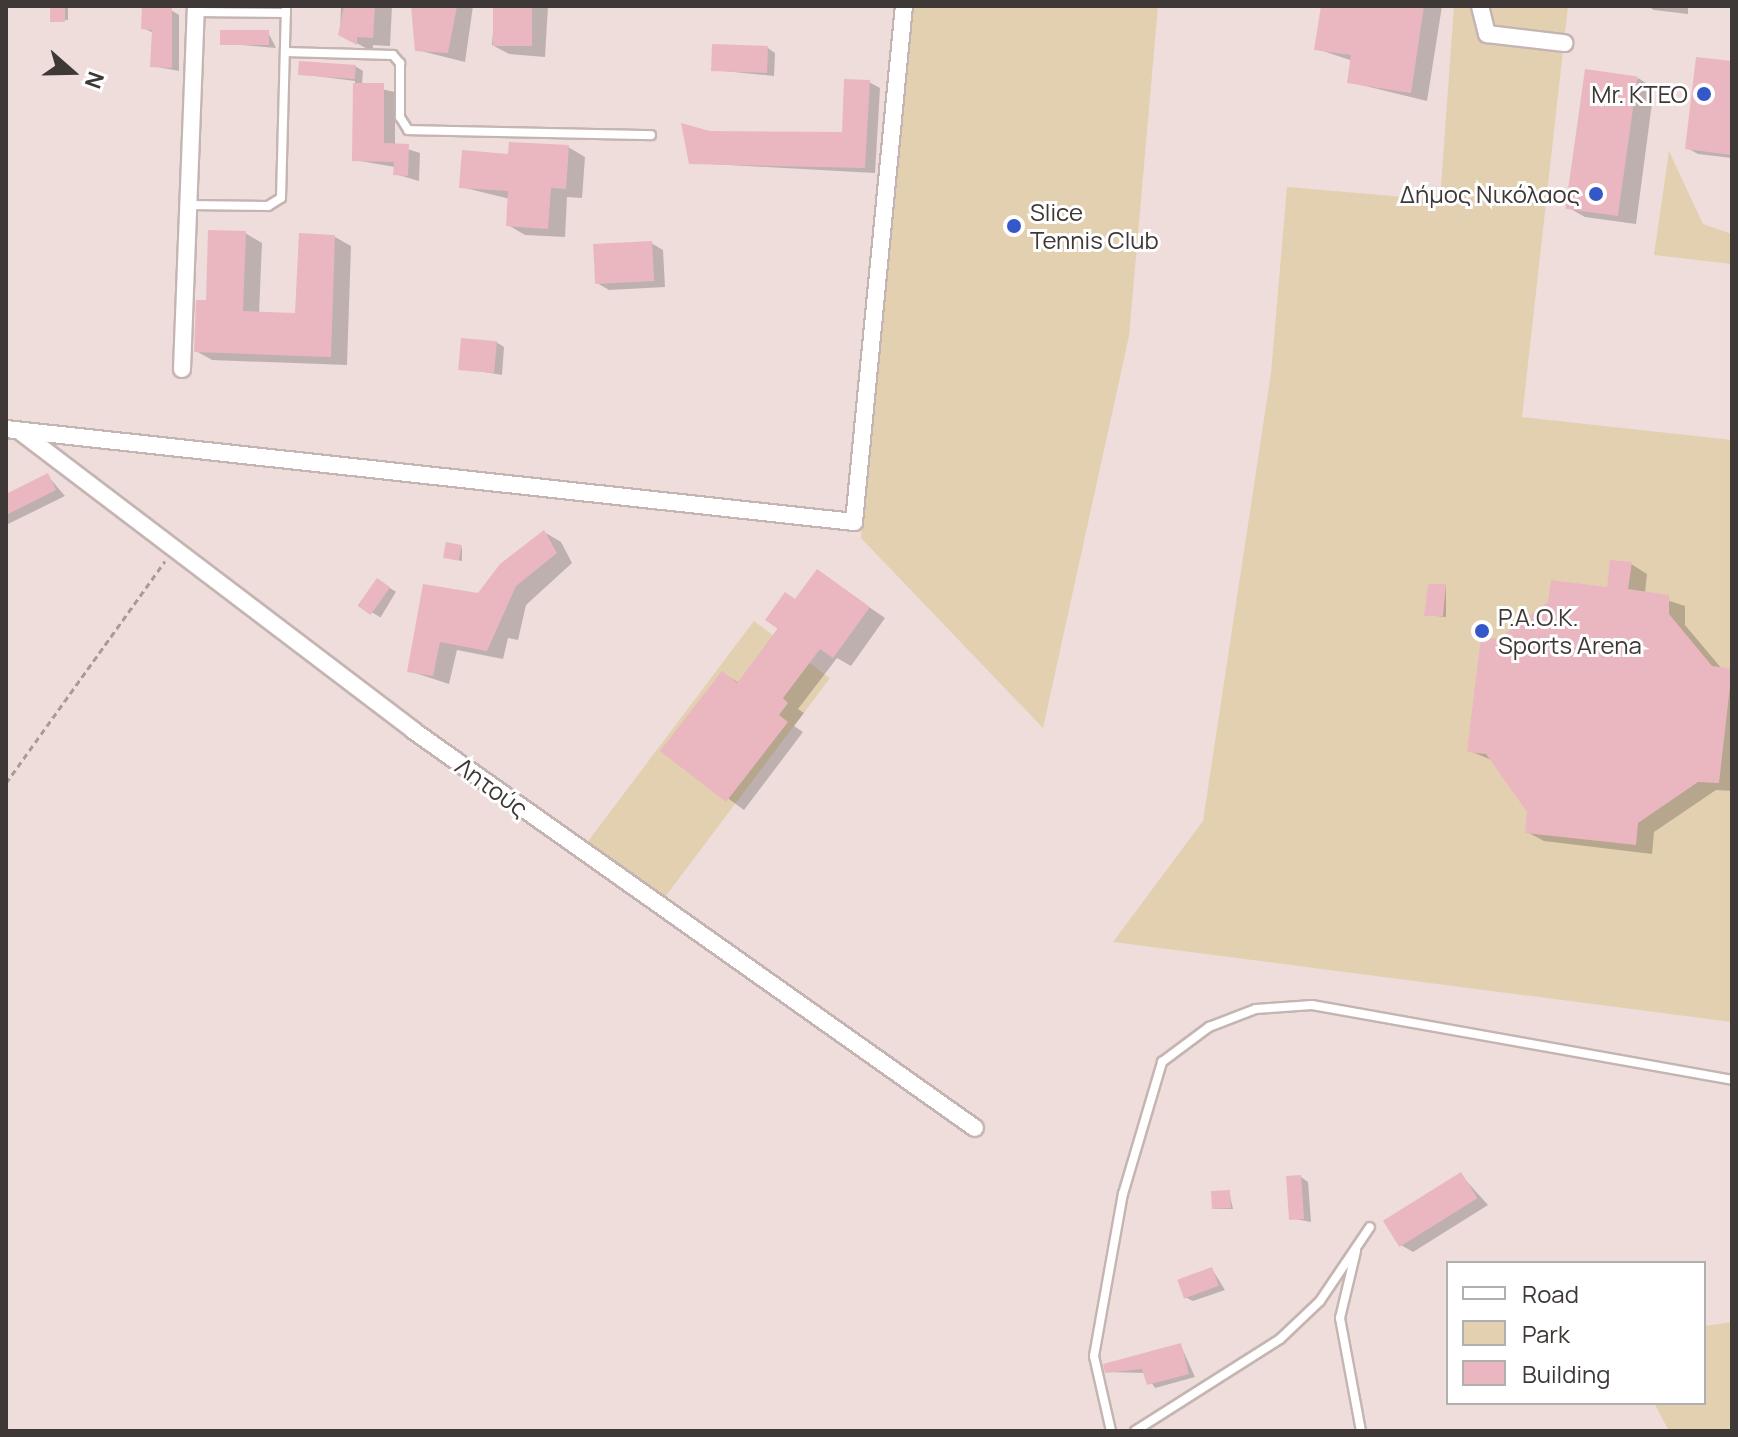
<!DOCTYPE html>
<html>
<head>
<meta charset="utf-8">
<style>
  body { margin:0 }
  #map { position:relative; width:1738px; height:1437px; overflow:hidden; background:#eeddda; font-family:Manrope,sans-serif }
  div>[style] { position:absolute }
  .green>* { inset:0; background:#e3d0b1; transform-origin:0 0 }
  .shadow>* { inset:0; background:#0003; transform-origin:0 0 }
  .building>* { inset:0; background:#eab7c0; transform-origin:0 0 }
  .path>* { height:3px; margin-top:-1.5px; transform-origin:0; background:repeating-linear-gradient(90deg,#a79b98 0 6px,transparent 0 10px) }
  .roads { filter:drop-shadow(2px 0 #c5b5b2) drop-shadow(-2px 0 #c5b5b2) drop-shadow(0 2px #c5b5b2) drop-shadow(0 -2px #c5b5b2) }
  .lane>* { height:8px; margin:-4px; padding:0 4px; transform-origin:4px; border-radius:4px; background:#fff }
  .street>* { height:16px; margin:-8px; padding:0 8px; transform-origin:8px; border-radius:8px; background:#fff }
  .dots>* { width:22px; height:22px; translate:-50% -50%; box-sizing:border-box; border:4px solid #fff; border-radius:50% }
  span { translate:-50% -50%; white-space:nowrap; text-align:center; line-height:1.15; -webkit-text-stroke:6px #fff; paint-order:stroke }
  .poi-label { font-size:24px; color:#3e3836 }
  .right { translate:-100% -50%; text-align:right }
  .left { translate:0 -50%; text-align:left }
  .street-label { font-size:24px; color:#3e3836 }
  .frame { position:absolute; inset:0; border:8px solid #3e3836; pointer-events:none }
  .legend { position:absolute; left:1446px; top:1261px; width:260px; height:144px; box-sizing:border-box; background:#fff; border:2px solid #b2afaf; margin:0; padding:10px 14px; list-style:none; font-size:24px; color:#3e3836 }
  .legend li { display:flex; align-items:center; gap:16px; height:40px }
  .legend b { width:40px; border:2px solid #b2afaf }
  .north { position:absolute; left:32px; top:32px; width:80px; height:80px; -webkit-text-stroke:6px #fff; paint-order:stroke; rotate:110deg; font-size:22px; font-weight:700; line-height:32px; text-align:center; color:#3e3836 }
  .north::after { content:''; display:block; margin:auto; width:28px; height:36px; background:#3e3836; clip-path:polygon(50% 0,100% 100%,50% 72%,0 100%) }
</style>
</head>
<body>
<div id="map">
  <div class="green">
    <i style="clip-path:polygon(910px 6px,1158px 6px,1129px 336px,1043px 728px,861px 538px)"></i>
    <i style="clip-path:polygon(1454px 6px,1568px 6px,1522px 417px,1732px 440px,1732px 1022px,1113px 942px,1203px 821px,1271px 373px,1287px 187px,1440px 200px)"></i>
    <i style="clip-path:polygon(1669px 151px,1703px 224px,1732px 234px,1732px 264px,1654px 255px)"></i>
    <i style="left:754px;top:621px;width:95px;height:279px;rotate:37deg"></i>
    <i style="clip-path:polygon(1732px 1322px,1732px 1430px,1669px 1431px,1654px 1403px,1704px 1403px,1704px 1326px)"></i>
  </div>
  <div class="shadow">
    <i style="left:52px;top:6px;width:16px;height:14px"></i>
    <i style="clip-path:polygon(341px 6px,392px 6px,390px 46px,373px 45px,373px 52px,340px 34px)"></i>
    <i style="clip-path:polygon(415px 6px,473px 6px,465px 62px,417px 50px)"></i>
    <i style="clip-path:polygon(495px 6px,548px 6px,545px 57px,509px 54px,492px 45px)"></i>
    <i style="clip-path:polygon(1323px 6px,1442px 6px,1427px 101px,1349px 82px,1353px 61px,1317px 49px)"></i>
    <i style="clip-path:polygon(1647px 6px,1688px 6px,1688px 14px,1654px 10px)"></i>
    <i style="clip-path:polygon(171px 10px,179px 15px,179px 71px,152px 66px,154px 33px,143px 28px)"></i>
    <i style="clip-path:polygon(268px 32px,276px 48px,222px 43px)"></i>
    <i style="clip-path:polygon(768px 48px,775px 53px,774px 76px,713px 70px)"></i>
    <i style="clip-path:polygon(355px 66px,363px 71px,362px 85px,395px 92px,395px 145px,420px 153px,419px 181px,395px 174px,395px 167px,354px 160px,355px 81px,300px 74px)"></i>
    <i style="clip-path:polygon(1732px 66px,1732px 158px,1698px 154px,1687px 148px)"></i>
    <i style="clip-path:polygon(1638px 78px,1654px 88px,1636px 224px,1585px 217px,1569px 208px)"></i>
    <i style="clip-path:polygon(869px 82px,880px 88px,875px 173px,691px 163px,710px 133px,844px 134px)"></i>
    <i style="clip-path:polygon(568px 147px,585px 157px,582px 198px,567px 197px,565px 237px,525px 235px,508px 225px,510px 199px,461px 187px,510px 156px)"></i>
    <i style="clip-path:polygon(245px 233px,262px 243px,259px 314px,297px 315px,335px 237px,351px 246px,347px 365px,212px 360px,196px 351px)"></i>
    <i style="clip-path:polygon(651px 243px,663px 250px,665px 287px,609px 290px,597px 283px)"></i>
    <i style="clip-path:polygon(496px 342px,504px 347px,502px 375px,460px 368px)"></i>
    <i style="clip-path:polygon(47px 475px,65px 496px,6px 525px,6px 496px)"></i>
    <i style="clip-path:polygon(544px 532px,561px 542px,572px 563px,526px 605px,518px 640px,508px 638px,503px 659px,457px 650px,449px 684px,409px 671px)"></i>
    <i style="clip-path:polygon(462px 547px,462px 561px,448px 558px)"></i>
    <i style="clip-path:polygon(1631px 564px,1647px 574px,1645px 593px,1685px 606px,1685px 625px,1722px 669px,1732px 671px,1732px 791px,1716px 790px,1654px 832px,1652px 854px,1544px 841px,1527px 832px,1529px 812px,1494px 761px,1470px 751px,1498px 641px,1609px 589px)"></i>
    <i style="clip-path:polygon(818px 572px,885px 618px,851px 666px,837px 658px,798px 709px,804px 713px,794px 726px,803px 732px,744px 810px,663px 751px,722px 673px,739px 683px)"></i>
    <i style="left:378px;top:581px;width:21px;height:30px;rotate:31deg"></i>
    <i style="clip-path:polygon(1446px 586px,1446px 617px,1426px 615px)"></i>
    <i style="clip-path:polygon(1461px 1175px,1488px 1205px,1413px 1252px,1401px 1245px)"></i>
    <i style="clip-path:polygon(1301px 1177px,1308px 1182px,1311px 1222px,1290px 1218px)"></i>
    <i style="clip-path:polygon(1229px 1192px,1233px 1209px,1214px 1209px)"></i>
    <i style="clip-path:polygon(1212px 1269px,1225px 1290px,1193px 1301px,1185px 1297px)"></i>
    <i style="clip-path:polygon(1181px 1346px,1195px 1377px,1155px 1388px,1145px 1373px,1107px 1372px)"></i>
  </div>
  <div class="building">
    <i style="left:50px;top:6px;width:15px;height:16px"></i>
    <i style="clip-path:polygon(142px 6px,172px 8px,172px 68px,150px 67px,152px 30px,141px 29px)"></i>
    <i style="clip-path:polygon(344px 6px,375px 6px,373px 38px,357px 37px,357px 45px,338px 35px)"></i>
    <i style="clip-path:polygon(411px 6px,457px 6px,448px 53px,415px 51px)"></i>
    <i style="left:493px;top:6px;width:39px;height:40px"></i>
    <i style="clip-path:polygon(1321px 6px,1424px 6px,1411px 93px,1347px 83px,1351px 55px,1314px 50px)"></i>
    <i style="left:220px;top:30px;width:49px;height:15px"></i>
    <i style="left:712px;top:44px;width:56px;height:27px;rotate:2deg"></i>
    <i style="clip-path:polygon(1696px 57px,1732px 61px,1732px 155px,1685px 149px)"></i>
    <i style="left:299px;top:61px;width:57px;height:14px;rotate:4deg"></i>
    <i style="left:1585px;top:69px;width:53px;height:141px;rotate:8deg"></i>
    <i style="clip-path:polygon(844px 79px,870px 80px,865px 168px,689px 164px,681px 123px,710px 131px,842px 132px)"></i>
    <i style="clip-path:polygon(353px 83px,384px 83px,384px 143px,409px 144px,408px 176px,393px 175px,394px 162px,352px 161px)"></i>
    <i style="clip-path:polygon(509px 142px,569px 145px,566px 189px,551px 188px,548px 229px,506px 226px,508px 191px,459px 188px,462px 150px,508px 154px)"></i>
    <i style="clip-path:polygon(208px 230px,246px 231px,243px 311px,295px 313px,299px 233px,335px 235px,331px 357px,194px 352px,196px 300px,206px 300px)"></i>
    <i style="left:652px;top:241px;width:40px;height:59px;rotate:87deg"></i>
    <i style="left:461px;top:338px;width:36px;height:32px;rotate:5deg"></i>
    <i style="clip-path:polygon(48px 473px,56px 490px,6px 515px,6px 494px)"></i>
    <i style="clip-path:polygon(544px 530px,557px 553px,516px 586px,487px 651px,440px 642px,433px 676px,407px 672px,423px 584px,478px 593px,500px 564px)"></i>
    <i style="left:446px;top:542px;width:16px;height:16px;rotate:11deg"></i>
    <i style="clip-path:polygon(1610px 560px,1632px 562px,1628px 589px,1669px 595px,1669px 614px,1712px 666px,1732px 669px,1719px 783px,1698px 782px,1638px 823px,1636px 845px,1525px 833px,1527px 812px,1486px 754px,1467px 752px,1481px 637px,1498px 639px,1548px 602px,1551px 580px,1607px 587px)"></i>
    <i style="clip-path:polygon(817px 569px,870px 607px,833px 658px,820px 649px,783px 698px,788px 703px,779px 715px,788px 722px,726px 802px,660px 751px,722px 671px,737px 683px,778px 629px,765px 620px,785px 592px,795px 599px)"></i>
    <i style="left:377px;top:578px;width:16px;height:34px;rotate:35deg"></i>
    <i style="clip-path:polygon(1428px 584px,1446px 584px,1443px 616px,1424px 616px)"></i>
    <i style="left:1461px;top:1172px;width:31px;height:92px;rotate:58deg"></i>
    <i style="left:1301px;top:1175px;width:44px;height:15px;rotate:86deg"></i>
    <i style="left:1230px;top:1190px;width:18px;height:19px;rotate:87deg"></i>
    <i style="left:1212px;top:1267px;width:20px;height:37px;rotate:70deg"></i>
    <i style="clip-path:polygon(1181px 1343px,1189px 1374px,1147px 1385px,1142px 1369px,1105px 1373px,1103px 1364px)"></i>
  </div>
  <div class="path">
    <i style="left:6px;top:783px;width:273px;rotate:-54.4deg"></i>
  </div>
  <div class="roads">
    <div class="lane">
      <i style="left:196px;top:12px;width:90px;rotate:0.6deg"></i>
      <i style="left:285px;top:52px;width:108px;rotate:1.6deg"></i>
      <i style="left:393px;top:55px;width:11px;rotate:49deg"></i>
      <i style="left:400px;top:63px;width:54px;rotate:90deg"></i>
      <i style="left:400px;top:117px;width:15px;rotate:58deg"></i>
      <i style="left:408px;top:130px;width:243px;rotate:1.2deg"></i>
      <i style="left:189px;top:205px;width:79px;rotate:0.7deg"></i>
      <i style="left:268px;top:206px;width:15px;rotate:-32deg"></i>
      <i style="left:281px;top:198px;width:192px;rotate:-88.5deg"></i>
      <i style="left:1356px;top:1251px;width:69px;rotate:103.4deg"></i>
      <i style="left:1340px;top:1318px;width:115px;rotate:79.5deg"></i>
      <i style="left:1111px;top:1431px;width:77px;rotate:-102.8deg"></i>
      <i style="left:1094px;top:1356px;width:165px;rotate:-79.9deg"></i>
      <i style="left:1123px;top:1194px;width:138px;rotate:-73.5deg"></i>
      <i style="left:1162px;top:1062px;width:59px;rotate:-36.7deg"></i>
      <i style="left:1209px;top:1027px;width:50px;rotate:-21deg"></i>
      <i style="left:1256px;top:1009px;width:56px;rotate:-4.1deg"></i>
      <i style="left:1312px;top:1005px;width:427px;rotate:10.1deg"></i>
      <i style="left:1135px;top:1431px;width:172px;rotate:-32.4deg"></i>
      <i style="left:1280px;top:1339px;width:55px;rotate:-43.5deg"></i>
      <i style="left:1320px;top:1301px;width:89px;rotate:-56deg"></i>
    </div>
    <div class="street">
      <i style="left:1480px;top:6px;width:29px;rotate:76deg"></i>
      <i style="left:1487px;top:34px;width:78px;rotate:6.7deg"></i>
      <i style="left:182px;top:369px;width:363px;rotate:-87.8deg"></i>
      <i style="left:6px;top:429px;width:853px;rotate:6.26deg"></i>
      <i style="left:854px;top:522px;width:518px;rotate:-84.47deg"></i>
      <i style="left:22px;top:433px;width:492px;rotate:37.2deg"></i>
      <i style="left:414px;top:731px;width:687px;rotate:35.29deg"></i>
    </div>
  </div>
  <div class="dots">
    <i style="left:1704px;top:94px;background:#3458c8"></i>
    <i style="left:1596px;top:194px;background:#3458c8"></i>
    <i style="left:1014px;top:226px;background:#3458c8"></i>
    <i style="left:1482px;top:631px;background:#3458c8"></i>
  </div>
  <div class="poi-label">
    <span class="right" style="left:1688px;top:94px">Mr. KTEO</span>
    <span class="right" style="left:1580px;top:194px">Δήμος Νικόλαος</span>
    <span class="left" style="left:1030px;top:226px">Slice<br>Tennis Club</span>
    <span class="left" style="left:1498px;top:631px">P.A.O.K.<br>Sports Arena</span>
  </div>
  <div class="street-label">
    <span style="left:492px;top:787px;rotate:36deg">Λητούς</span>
  </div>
  <div class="frame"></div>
  <ul class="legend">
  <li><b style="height:10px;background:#fff"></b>Road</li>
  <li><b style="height:22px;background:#e3d0b1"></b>Park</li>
  <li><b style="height:22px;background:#eab7c0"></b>Building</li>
  </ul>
  <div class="north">N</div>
</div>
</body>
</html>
